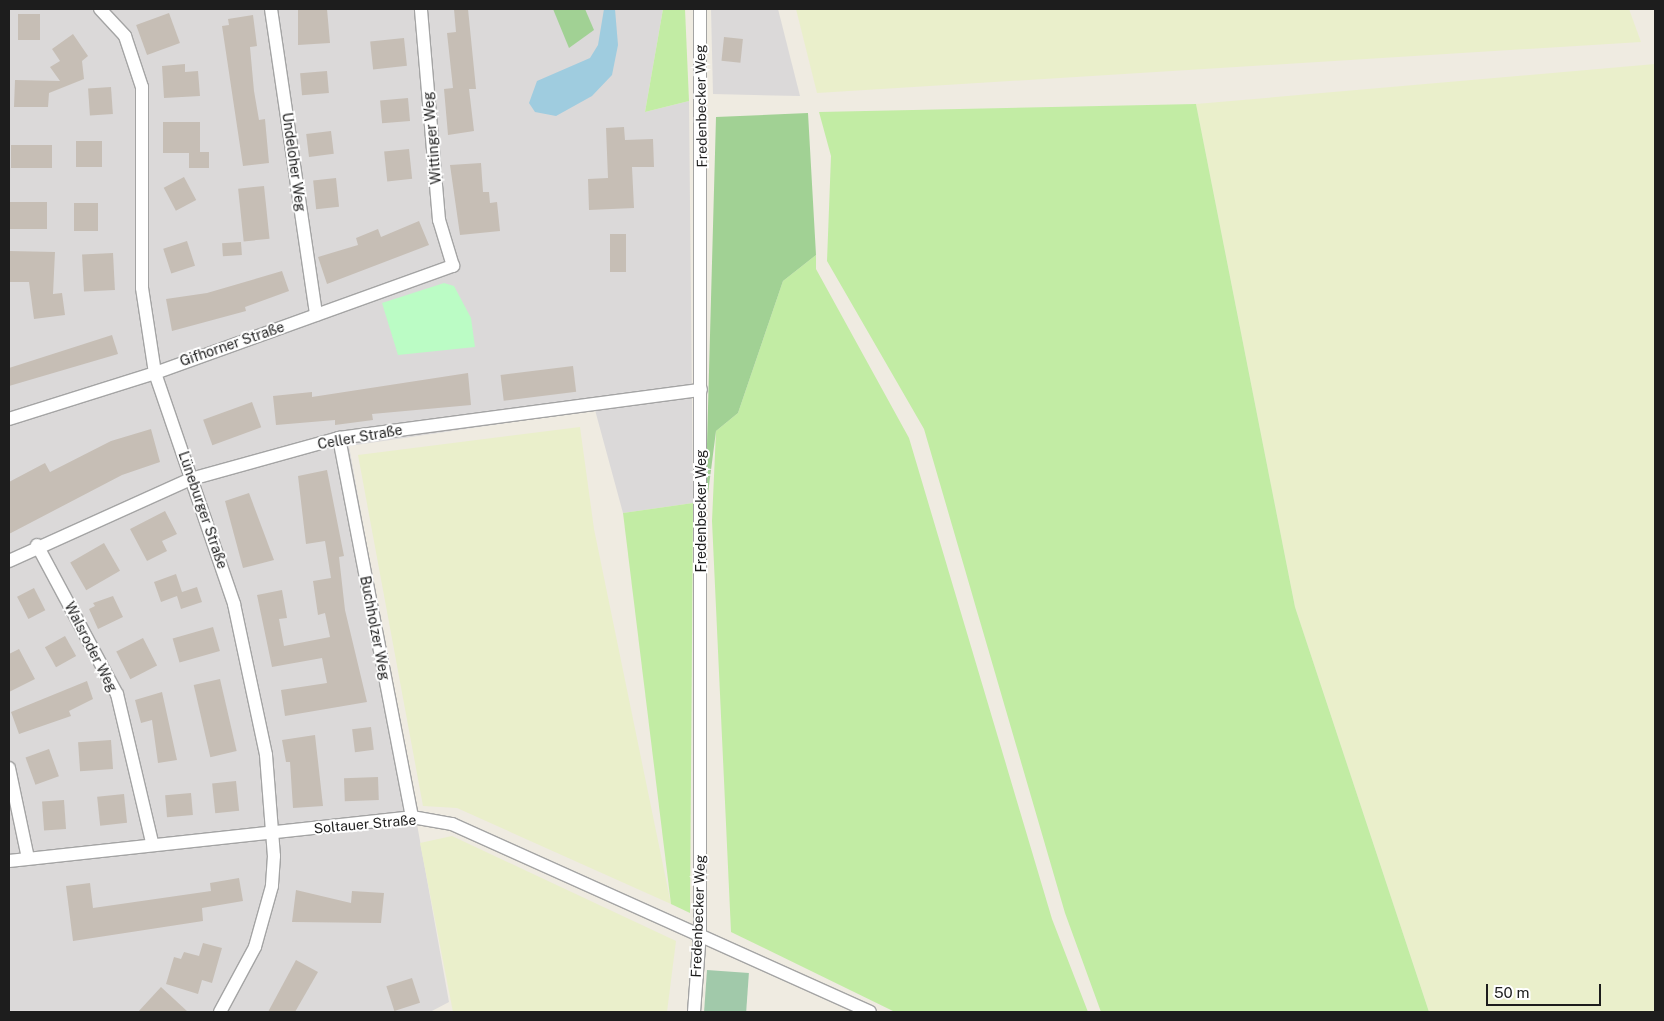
<!DOCTYPE html>
<html>
<head>
<meta charset="utf-8">
<style>
  body { margin:0 }
  #map { position:relative; width:1664px; height:1021px; overflow:hidden; background:#efebe1; font-family:"Public Sans",sans-serif }
  div>[style] { position:absolute }
  .residential>* { inset:0; background:#dbd9d9 }
  .farmland>* { inset:0; background:#eaefcb }
  .grass>* { inset:0; background:#c2eca4 }
  .forest>* { inset:0; background:#a1d194 }
  .cemetery>* { inset:0; background:#a1c9aa; transform-origin:0 0 }
  .park>* { inset:0; background:#bbfcc5 }
  .water>* { inset:0; background:#9fccdf }
  .building>* { inset:0; background:#c6beb5; transform-origin:0 0 }
  .roads { filter:drop-shadow(1px 0 #a4a4a4) drop-shadow(-1px 0 #a4a4a4) drop-shadow(0 1px #a4a4a4) drop-shadow(0 -1px #a4a4a4) }
  .minor>* { height:12px; margin:-6px; padding:0 6px; transform-origin:6px; border-radius:6px; background:#fff }
  span { translate:-50% -50%; white-space:nowrap; text-align:center; line-height:1.15; -webkit-text-stroke:4px #fff; paint-order:stroke }
  .street-label { font-size:14px; color:#1d1d1d }
  .frame { position:absolute; inset:0; border:10px solid #1d1d1d; pointer-events:none }
  .scale { position:absolute; left:1486px; top:984px; width:115px; height:22px; box-sizing:border-box; border:2px solid #1d1d1d; border-top:0; padding-left:6px; font-size:15px; line-height:18px; white-space:nowrap; color:#1d1d1d; -webkit-text-stroke:4px #fff; paint-order:stroke }
</style>
</head>
<body>
<div id="map">
  <div class="residential">
    <i style="clip-path:polygon(9px 9px,663px 9px,645px 112px,689px 101px,693px 503px,623px 513px,595px 410px,349px 446px,449px 1002px,430px 1012px,9px 1012px)"></i>
    <i style="clip-path:polygon(711px 9px,778px 9px,800px 96px,713px 94px)"></i>
  </div>
  <div class="farmland">
    <i style="clip-path:polygon(796px 9px,1629px 9px,1641px 42px,817px 93px)"></i>
    <i style="clip-path:polygon(1655px 64px,1655px 1012px,1429px 1012px,1295px 607px,1196px 104px)"></i>
    <i style="clip-path:polygon(580px 427px,594px 529px,671px 904px,457px 808px,423px 806px,358px 455px)"></i>
    <i style="clip-path:polygon(452px 836px,676px 941px,667px 1012px,453px 1012px,420px 843px)"></i>
  </div>
  <div class="grass">
    <i style="clip-path:polygon(663px 9px,685px 9px,689px 101px,645px 112px)"></i>
    <i style="clip-path:polygon(1196px 104px,1295px 607px,1429px 1012px,1101px 1012px,1065px 913px,924px 429px,827px 261px,831px 156px,819px 112px)"></i>
    <i style="clip-path:polygon(816px 255px,816px 269px,909px 438px,1052px 919px,1088px 1012px,895px 1012px,731px 932px,712px 521px,716px 431px,738px 413px,783px 281px)"></i>
    <i style="clip-path:polygon(693px 503px,690px 913px,671px 904px,623px 513px)"></i>
  </div>
  <div class="forest">
    <i style="clip-path:polygon(553px 9px,585px 9px,594px 30px,569px 48px)"></i>
    <i style="clip-path:polygon(808px 113px,816px 255px,783px 281px,738px 413px,716px 431px,705px 517px,716px 117px)"></i>
  </div>
  <div class="cemetery">
    <i style="left:707px;top:970px;width:42px;height:42px;rotate:4deg"></i>
  </div>
  <div class="park">
    <i style="clip-path:polygon(444px 283px,454px 286px,471px 318px,475px 347px,398px 355px,382px 303px)"></i>
  </div>
  <div class="water">
    <i style="clip-path:polygon(604px 9px,615px 9px,618px 45px,612px 75px,592px 96px,556px 116px,535px 112px,529px 103px,537px 81px,590px 58px,598px 45px)"></i>
  </div>
  <div class="building">
    <i style="clip-path:polygon(298px 9px,327px 9px,330px 43px,298px 45px)"></i>
    <i style="clip-path:polygon(454px 9px,468px 9px,476px 89px,469px 89px,474px 131px,448px 135px,444px 89px,453px 88px,447px 33px,456px 32px)"></i>
    <i style="left:169px;top:13px;width:32px;height:35px;rotate:70deg"></i>
    <i style="left:18px;top:14px;width:22px;height:26px"></i>
    <i style="clip-path:polygon(253px 15px,257px 46px,250px 47px,254px 91px,259px 120px,265px 119px,269px 163px,243px 166px,222px 26px,229px 25px,228px 19px)"></i>
    <i style="clip-path:polygon(73px 34px,88px 56px,82px 61px,84px 79px,49px 93px,48px 107px,14px 107px,15px 80px,60px 81px,50px 67px,60px 61px,52px 49px)"></i>
    <i style="left:724px;top:37px;width:19px;height:24px;rotate:6deg"></i>
    <i style="left:404px;top:38px;width:28px;height:34px;rotate:84deg"></i>
    <i style="clip-path:polygon(185px 64px,185px 72px,198px 71px,200px 96px,164px 98px,162px 66px)"></i>
    <i style="left:327px;top:71px;width:22px;height:27px;rotate:85deg"></i>
    <i style="left:111px;top:87px;width:27px;height:23px;rotate:86deg"></i>
    <i style="left:408px;top:98px;width:23px;height:28px;rotate:85deg"></i>
    <i style="clip-path:polygon(163px 122px,200px 122px,200px 152px,209px 152px,209px 168px,189px 168px,189px 153px,163px 153px)"></i>
    <i style="clip-path:polygon(624px 127px,625px 140px,653px 139px,654px 167px,632px 167px,634px 208px,589px 210px,588px 179px,608px 178px,606px 128px)"></i>
    <i style="left:331px;top:131px;width:23px;height:25px;rotate:83deg"></i>
    <i style="left:76px;top:141px;width:26px;height:26px"></i>
    <i style="left:11px;top:145px;width:41px;height:23px"></i>
    <i style="left:409px;top:149px;width:30px;height:25px;rotate:84deg"></i>
    <i style="clip-path:polygon(481px 163px,483px 192px,489px 192px,490px 203px,497px 202px,500px 231px,460px 235px,450px 165px)"></i>
    <i style="left:184px;top:177px;width:26px;height:23px;rotate:62deg"></i>
    <i style="left:336px;top:178px;width:29px;height:23px;rotate:84deg"></i>
    <i style="left:264px;top:186px;width:53px;height:26px;rotate:84deg"></i>
    <i style="left:9px;top:202px;width:38px;height:27px"></i>
    <i style="left:74px;top:203px;width:24px;height:28px"></i>
    <i style="clip-path:polygon(419px 221px,429px 245px,327px 284px,318px 257px,358px 245px,356px 238px,378px 229px,381px 237px)"></i>
    <i style="left:610px;top:234px;width:16px;height:38px"></i>
    <i style="left:187px;top:241px;width:26px;height:25px;rotate:72deg"></i>
    <i style="left:241px;top:242px;width:13px;height:19px;rotate:86deg"></i>
    <i style="clip-path:polygon(9px 251px,55px 252px,53px 294px,62px 293px,65px 315px,34px 319px,29px 282px,9px 282px)"></i>
    <i style="left:113px;top:253px;width:37px;height:31px;rotate:87deg"></i>
    <i style="clip-path:polygon(282px 271px,289px 291px,245px 307px,246px 311px,172px 331px,166px 299px,207px 293px)"></i>
    <i style="clip-path:polygon(112px 335px,118px 354px,9px 386px,9px 368px)"></i>
    <i style="left:573px;top:366px;width:26px;height:73px;rotate:83deg"></i>
    <i style="clip-path:polygon(468px 373px,471px 405px,372px 414px,373px 420px,335px 425px,335px 420px,276px 425px,273px 396px,312px 392px,312px 397px)"></i>
    <i style="left:252px;top:402px;width:27px;height:52px;rotate:70deg"></i>
    <i style="clip-path:polygon(151px 429px,160px 462px,122px 475px,9px 534px,9px 482px,45px 463px,50px 472px,111px 441px)"></i>
    <i style="clip-path:polygon(327px 470px,344px 556px,339px 557px,345px 610px,367px 702px,285px 716px,281px 690px,327px 683px,322px 658px,272px 667px,257px 595px,282px 590px,287px 618px,279px 619px,284px 646px,330px 637px,325px 613px,318px 615px,313px 581px,331px 578px,325px 541px,306px 544px,298px 476px)"></i>
    <i style="clip-path:polygon(249px 493px,274px 560px,243px 568px,225px 501px)"></i>
    <i style="clip-path:polygon(165px 511px,177px 534px,162px 541px,167px 551px,147px 561px,130px 529px)"></i>
    <i style="left:104px;top:543px;width:32px;height:39px;rotate:60deg"></i>
    <i style="clip-path:polygon(176px 574px,182px 592px,197px 587px,202px 602px,181px 609px,177px 596px,161px 602px,154px 582px)"></i>
    <i style="left:34px;top:588px;width:25px;height:19px;rotate:63deg"></i>
    <i style="clip-path:polygon(113px 596px,123px 617px,98px 629px,89px 609px,95px 606px,93px 603px)"></i>
    <i style="left:213px;top:627px;width:25px;height:42px;rotate:74deg"></i>
    <i style="left:65px;top:636px;width:23px;height:23px;rotate:61deg"></i>
    <i style="left:143px;top:638px;width:31px;height:30px;rotate:63deg"></i>
    <i style="clip-path:polygon(19px 649px,35px 679px,9px 692px,9px 654px)"></i>
    <i style="left:220px;top:679px;width:74px;height:27px;rotate:77deg"></i>
    <i style="clip-path:polygon(87px 681px,93px 699px,69px 711px,71px 716px,19px 734px,11px 712px)"></i>
    <i style="clip-path:polygon(162px 692px,177px 760px,158px 763px,152px 720px,141px 723px,135px 700px)"></i>
    <i style="left:371px;top:727px;width:23px;height:19px;rotate:83deg"></i>
    <i style="clip-path:polygon(315px 735px,323px 806px,293px 808px,290px 762px,286px 762px,282px 740px)"></i>
    <i style="left:111px;top:740px;width:29px;height:33px;rotate:86deg"></i>
    <i style="left:49px;top:749px;width:29px;height:25px;rotate:70deg"></i>
    <i style="left:378px;top:777px;width:23px;height:34px;rotate:88deg"></i>
    <i style="left:236px;top:781px;width:30px;height:24px;rotate:84deg"></i>
    <i style="left:191px;top:793px;width:22px;height:26px;rotate:85deg"></i>
    <i style="left:124px;top:794px;width:29px;height:27px;rotate:84deg"></i>
    <i style="left:64px;top:800px;width:29px;height:22px;rotate:86deg"></i>
    <i style="clip-path:polygon(239px 878px,243px 901px,202px 908px,203px 921px,73px 941px,66px 886px,90px 883px,93px 908px,211px 891px,210px 883px)"></i>
    <i style="clip-path:polygon(296px 890px,351px 903px,352px 891px,384px 893px,381px 923px,292px 922px)"></i>
    <i style="clip-path:polygon(203px 943px,222px 948px,212px 983px,202px 980px,198px 994px,166px 984px,174px 957px,181px 959px,184px 952px,199px 956px)"></i>
    <i style="clip-path:polygon(296px 960px,318px 972px,295px 1012px,268px 1012px)"></i>
    <i style="left:412px;top:978px;width:26px;height:27px;rotate:72deg"></i>
    <i style="clip-path:polygon(161px 987px,188px 1012px,138px 1012px)"></i>
  </div>
  <div class="roads">
    <div class="minor">
      <i style="left:100px;top:9px;width:37px;rotate:47deg"></i>
      <i style="left:125px;top:36px;width:54px;rotate:71.6deg"></i>
      <i style="left:142px;top:87px;width:201px;rotate:90deg"></i>
      <i style="left:142px;top:288px;width:86px;rotate:81.3deg"></i>
      <i style="left:155px;top:373px;width:244px;rotate:71.1deg"></i>
      <i style="left:234px;top:604px;width:154px;rotate:78deg"></i>
      <i style="left:266px;top:755px;width:101px;rotate:85.5deg"></i>
      <i style="left:274px;top:856px;width:30px;rotate:94deg"></i>
      <i style="left:272px;top:886px;width:63px;rotate:105.6deg"></i>
      <i style="left:255px;top:947px;width:74px;rotate:118.3deg"></i>
      <i style="left:271px;top:9px;width:309px;rotate:81.6deg"></i>
      <i style="left:9px;top:419px;width:153px;rotate:-17.5deg"></i>
      <i style="left:155px;top:373px;width:317px;rotate:-19.8deg"></i>
      <i style="left:453px;top:266px;width:48px;rotate:-106.9deg"></i>
      <i style="left:439px;top:220px;width:212px;rotate:-94.9deg"></i>
      <i style="left:339px;top:438px;width:386px;rotate:79.1deg"></i>
      <i style="left:37px;top:545px;width:169px;rotate:61.8deg"></i>
      <i style="left:117px;top:694px;width:152px;rotate:76.7deg"></i>
      <i style="left:9px;top:561px;width:200px;rotate:-24.3deg"></i>
      <i style="left:191px;top:479px;width:154px;rotate:-15.5deg"></i>
      <i style="left:339px;top:438px;width:365px;rotate:-7.6deg"></i>
      <i style="left:9px;top:768px;width:92px;rotate:78.1deg"></i>
      <i style="left:9px;top:861px;width:405px;rotate:-6.2deg"></i>
      <i style="left:412px;top:817px;width:41px;rotate:9.9deg"></i>
      <i style="left:452px;top:824px;width:458px;rotate:24.2deg"></i>
      <i style="left:694px;top:1012px;width:79px;rotate:-85.7deg"></i>
      <i style="left:700px;top:933px;width:924px;rotate:-90deg"></i>
    </div>
  </div>
  <div class="street-label">
    <span style="left:701px;top:106px;rotate:-91deg">Fredenbecker Weg</span>
    <span style="left:432px;top:138px;rotate:-95deg">Wittinger Weg</span>
    <span style="left:294px;top:162px;rotate:82deg">Undeloher Weg</span>
    <span style="left:232px;top:344px;rotate:-19deg">Gifhorner Straße</span>
    <span style="left:360px;top:437px;rotate:-10deg">Celler Straße</span>
    <span style="left:203px;top:510px;rotate:71deg">Lüneburger Straße</span>
    <span style="left:701px;top:511px;rotate:-90deg">Fredenbecker Weg</span>
    <span style="left:375px;top:628px;rotate:79deg">Buchholzer Weg</span>
    <span style="left:91px;top:647px;rotate:63deg">Walsroder Weg</span>
    <span style="left:365px;top:824px;rotate:-5deg">Soltauer Straße</span>
    <span style="left:698px;top:916px;rotate:-88deg">Fredenbecker Weg</span>
  </div>
  <div class="frame"></div>
  <div class="scale">50 m</div>
</div>
</body>
</html>
